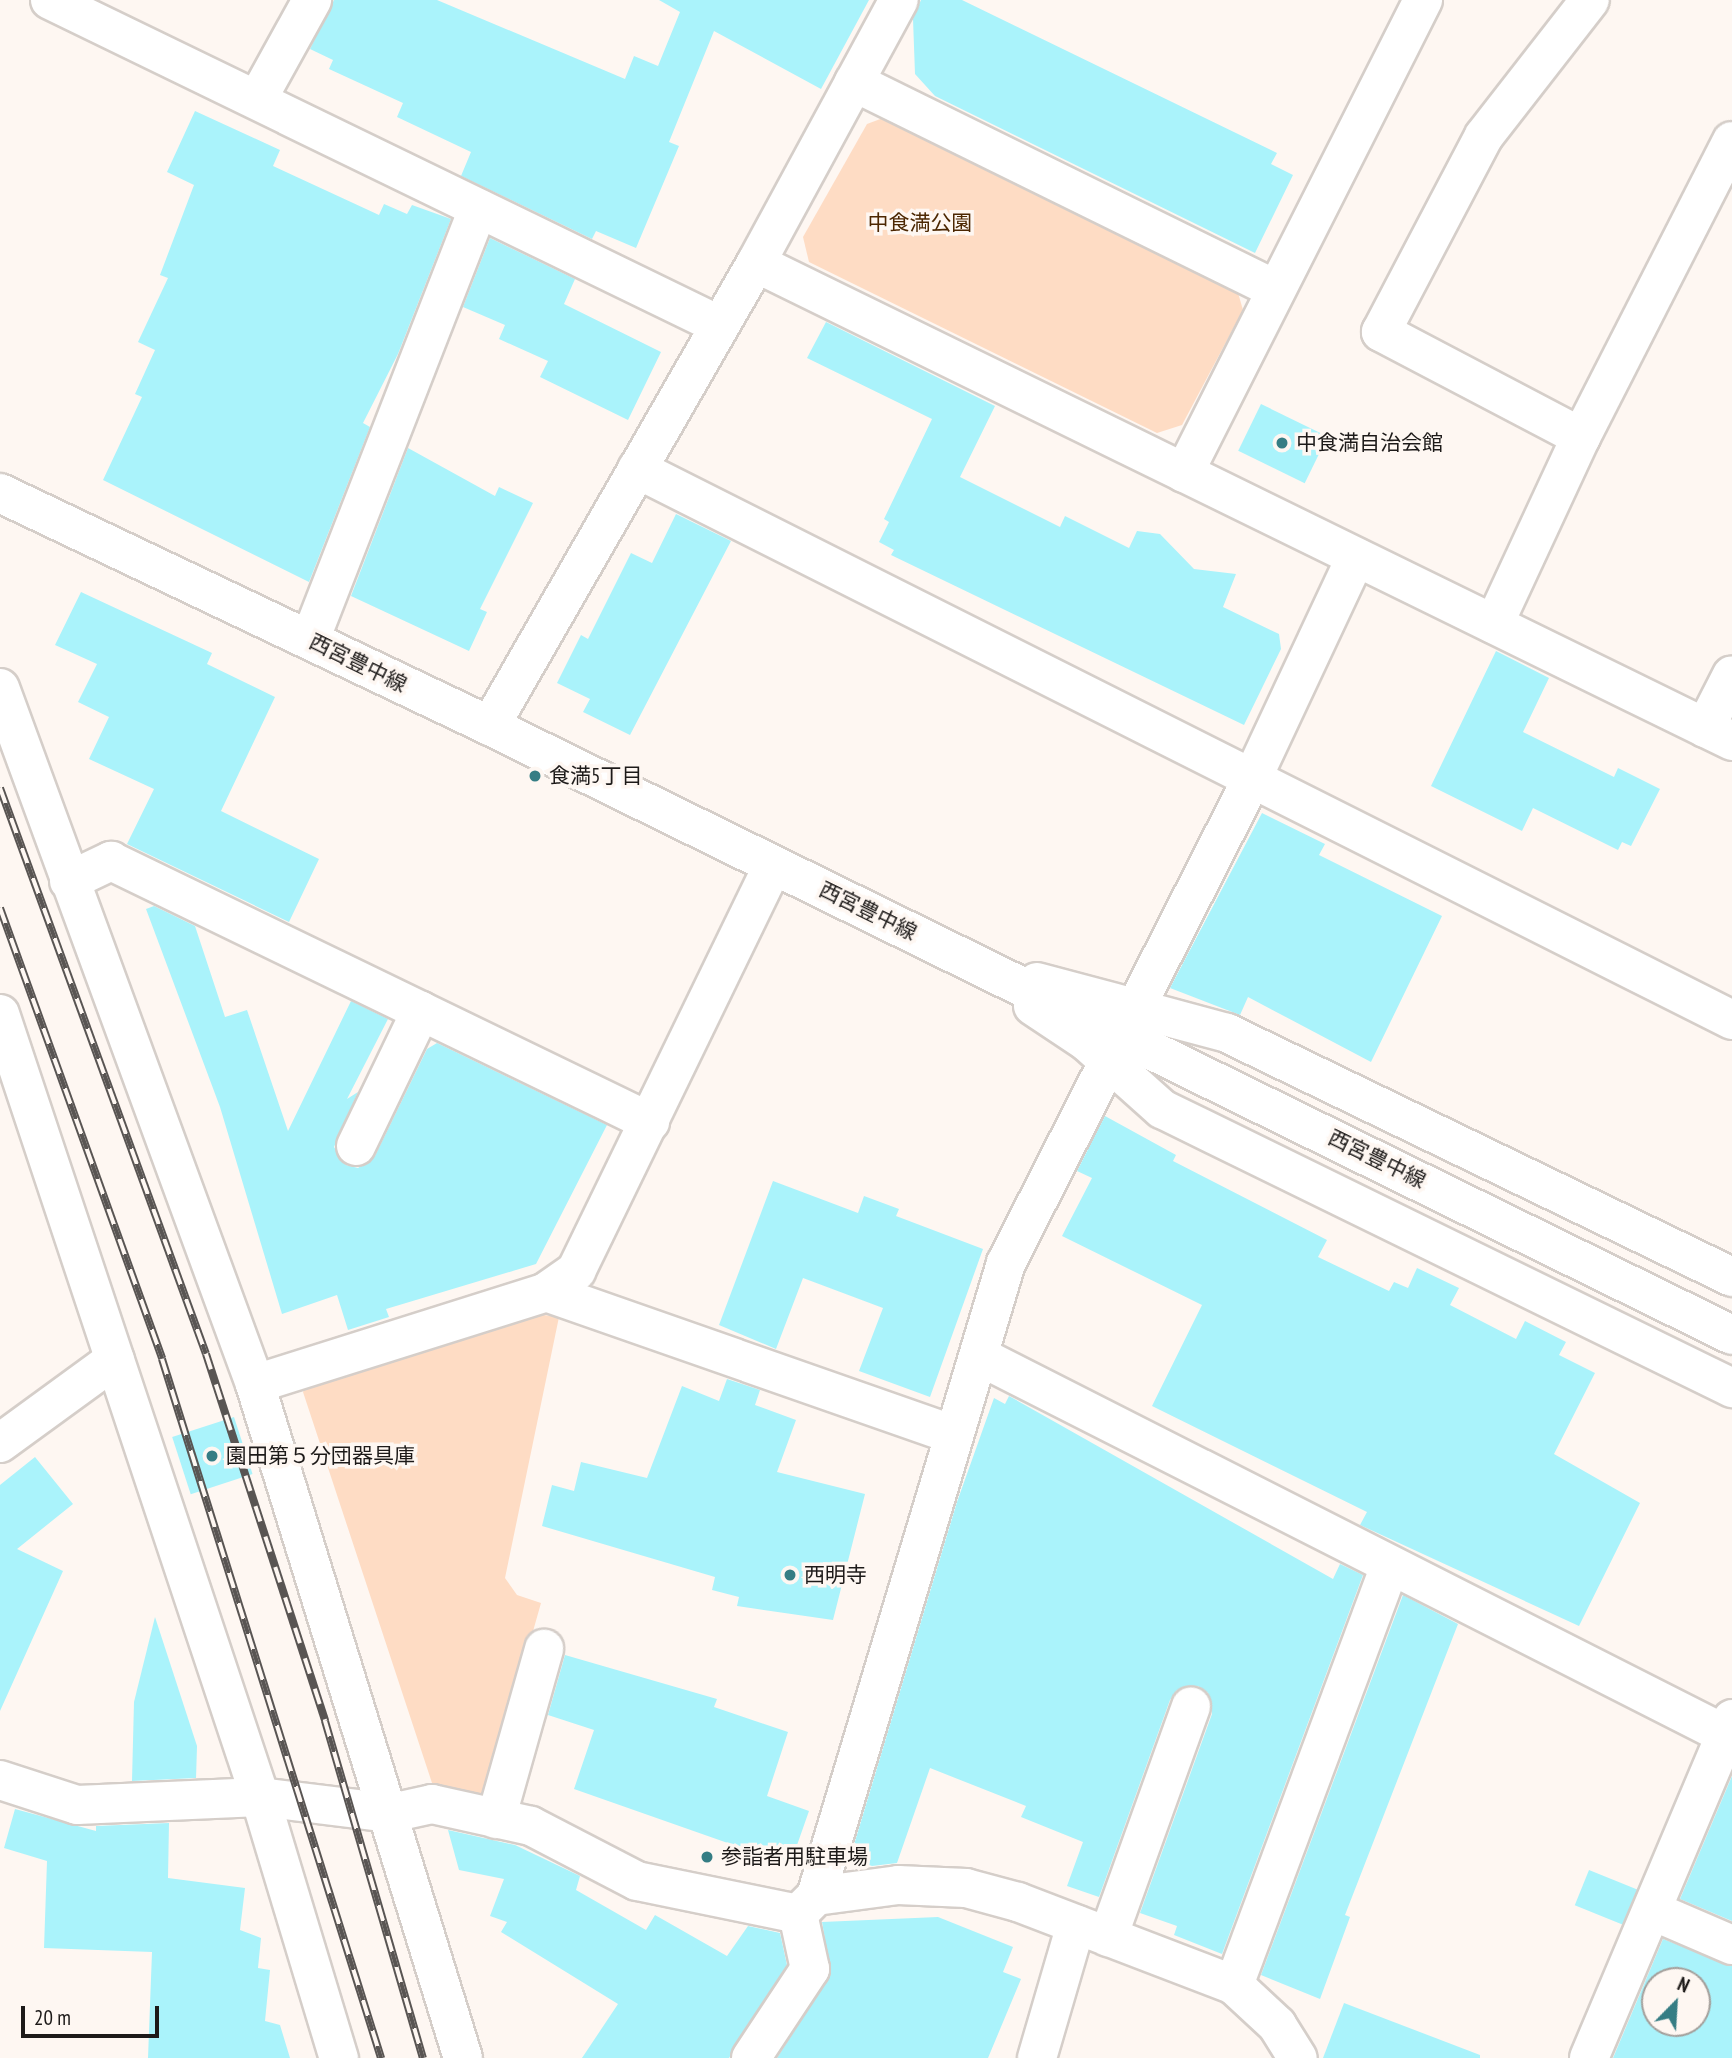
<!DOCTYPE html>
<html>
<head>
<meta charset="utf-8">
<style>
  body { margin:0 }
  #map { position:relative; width:1732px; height:2058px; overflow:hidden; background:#fef7f2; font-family:"PT Sans Narrow","Noto Sans JP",sans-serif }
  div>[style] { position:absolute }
  .green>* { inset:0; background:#fedcc4 }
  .building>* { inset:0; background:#aaf3fb; transform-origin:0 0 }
  .roads { filter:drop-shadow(2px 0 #d5cec9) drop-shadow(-2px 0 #d5cec9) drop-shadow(0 2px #d5cec9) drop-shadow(0 -2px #d5cec9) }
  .minor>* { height:38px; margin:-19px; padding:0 19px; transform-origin:19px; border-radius:19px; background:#fff }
  .secondary>* { height:38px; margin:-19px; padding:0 19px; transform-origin:19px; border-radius:19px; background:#fff }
  .rail>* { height:8px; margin-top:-4px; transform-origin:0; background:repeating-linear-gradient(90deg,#fef7f2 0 16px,#595553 0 32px); box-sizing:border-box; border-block:2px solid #595553 }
  .dots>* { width:19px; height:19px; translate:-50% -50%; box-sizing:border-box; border:4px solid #fef7f2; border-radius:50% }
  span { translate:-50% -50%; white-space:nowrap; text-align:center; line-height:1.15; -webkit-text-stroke:7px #fef7f2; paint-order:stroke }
  .park-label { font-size:21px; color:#4c2702 }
  .poi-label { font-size:21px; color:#1d1a19 }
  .left { translate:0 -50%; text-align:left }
  .street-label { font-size:21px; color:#1d1a19 }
  .north { position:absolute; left:1641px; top:1967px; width:70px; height:70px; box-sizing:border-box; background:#fef7f2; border:2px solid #a49f9b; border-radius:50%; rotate:24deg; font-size:19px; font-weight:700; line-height:28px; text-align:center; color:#1d1a19 }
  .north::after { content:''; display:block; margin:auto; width:24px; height:32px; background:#357d84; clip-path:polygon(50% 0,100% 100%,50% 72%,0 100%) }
  .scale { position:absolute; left:21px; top:2006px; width:138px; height:32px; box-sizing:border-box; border:4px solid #1d1a19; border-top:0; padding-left:9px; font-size:21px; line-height:24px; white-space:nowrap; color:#1d1a19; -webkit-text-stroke:5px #fef7f2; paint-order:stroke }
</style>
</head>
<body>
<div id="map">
  <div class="green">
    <i style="clip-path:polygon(891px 115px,1236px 286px,1243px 310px,1182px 425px,1157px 433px,809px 262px,803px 237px,867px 124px)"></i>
    <i style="clip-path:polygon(528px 1313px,559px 1317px,505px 1578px,517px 1595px,541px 1603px,486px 1797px,433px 1786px,303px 1392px,306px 1385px)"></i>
  </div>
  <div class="building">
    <i style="clip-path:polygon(334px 0,437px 0,625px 79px,634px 56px,658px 66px,680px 12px,659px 0,869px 0,821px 89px,714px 31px,669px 142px,679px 146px,636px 248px,596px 231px,592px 239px,461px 176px,471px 152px,397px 117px,403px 103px,329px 69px,333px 60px,310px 49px)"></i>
    <i style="clip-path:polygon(921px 0,962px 0,1277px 153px,1271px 164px,1293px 175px,1255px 253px,935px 96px,915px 74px,913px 19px)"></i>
    <i style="clip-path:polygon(195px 111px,280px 150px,273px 166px,379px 215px,384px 204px,407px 214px,412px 205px,451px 219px,398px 354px,363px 423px,370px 427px,309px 582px,103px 480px,142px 397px,135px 394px,155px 350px,138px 342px,168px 278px,160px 275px,194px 185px,167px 172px)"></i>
    <i style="clip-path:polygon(490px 238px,575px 279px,564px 304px,661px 352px,628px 420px,540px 377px,548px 361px,499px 339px,505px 325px,463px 307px)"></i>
    <i style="clip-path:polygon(826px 322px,995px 406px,960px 477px,1060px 527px,1065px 516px,1129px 548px,1137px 531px,1160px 534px,1194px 569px,1236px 574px,1223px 607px,1279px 634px,1281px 649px,1244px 725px,891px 555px,894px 550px,879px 542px,889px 522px,884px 519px,932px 419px,807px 358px)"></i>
    <i style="left:1261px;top:404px;width:74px;height:52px;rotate:26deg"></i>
    <i style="clip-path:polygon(408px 448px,495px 496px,499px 487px,533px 503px,480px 609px,487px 612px,469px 651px,351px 596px)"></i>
    <i style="clip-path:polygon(676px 514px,731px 541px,630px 735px,583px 712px,590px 699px,557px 683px,581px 635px,588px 639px,631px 553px,652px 563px)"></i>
    <i style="clip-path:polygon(81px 592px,212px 653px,207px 664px,275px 697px,221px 811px,319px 859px,289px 922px,127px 844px,154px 789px,89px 759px,109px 717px,78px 702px,97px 664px,55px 645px)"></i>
    <i style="clip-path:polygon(1496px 651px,1549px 678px,1523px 732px,1614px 777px,1618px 768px,1660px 789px,1631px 846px,1622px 842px,1618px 850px,1533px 808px,1522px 831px,1431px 786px)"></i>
    <i style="clip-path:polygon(1262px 813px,1325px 844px,1319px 855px,1442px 916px,1371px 1062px,1248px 997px,1240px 1015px,1170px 988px)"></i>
    <i style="clip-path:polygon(154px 906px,195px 926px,225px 1017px,247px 1010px,288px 1131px,351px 1001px,388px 1019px,347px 1099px,358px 1092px,334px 1147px,346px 1165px,358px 1168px,375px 1156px,427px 1049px,437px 1043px,607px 1125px,536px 1264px,386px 1309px,389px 1317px,348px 1330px,337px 1295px,282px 1314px,220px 1107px,146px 909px)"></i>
    <i style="clip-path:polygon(1105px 1116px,1176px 1155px,1173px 1161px,1327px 1240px,1318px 1257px,1389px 1291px,1394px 1282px,1408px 1288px,1417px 1268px,1459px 1288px,1450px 1305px,1516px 1339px,1525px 1321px,1566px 1342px,1559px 1355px,1595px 1373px,1554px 1454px,1640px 1503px,1579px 1626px,1360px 1525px,1367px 1512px,1152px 1406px,1202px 1305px,1062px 1236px,1092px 1178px,1077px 1171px)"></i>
    <i style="clip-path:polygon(773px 1181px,858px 1213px,864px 1196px,899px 1209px,896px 1216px,983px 1249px,930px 1397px,859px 1371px,883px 1308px,803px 1278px,776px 1349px,719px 1325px)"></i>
    <i style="clip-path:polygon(727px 1379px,760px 1390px,755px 1405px,796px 1420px,777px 1472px,865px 1494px,833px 1620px,737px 1606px,739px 1597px,712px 1590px,715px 1577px,542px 1526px,552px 1485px,574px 1491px,581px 1462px,647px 1478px,682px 1386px,719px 1401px)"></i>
    <i style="clip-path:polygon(1009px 1396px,1333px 1579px,1340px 1564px,1363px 1575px,1222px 1954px,1174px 1935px,1177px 1926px,1140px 1913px,1212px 1714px,1208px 1693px,1198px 1686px,1177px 1690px,1170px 1700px,1099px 1897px,1067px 1886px,1083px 1842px,1021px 1817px,1026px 1806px,930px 1768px,897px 1863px,872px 1866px,850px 1858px,957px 1502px,994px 1398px,1005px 1404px)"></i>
    <i style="left:234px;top:1417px;width:60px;height:65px;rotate:72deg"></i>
    <i style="clip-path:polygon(35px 1457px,73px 1504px,17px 1549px,63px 1571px,0 1711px,0 1485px)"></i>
    <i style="clip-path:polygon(1403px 1595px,1458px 1624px,1345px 1915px,1350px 1917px,1320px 1999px,1261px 1975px)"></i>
    <i style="clip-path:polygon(155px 1617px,197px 1746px,196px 1778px,132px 1781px,134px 1702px)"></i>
    <i style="clip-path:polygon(565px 1655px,717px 1699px,714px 1707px,788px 1732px,767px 1796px,809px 1811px,790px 1865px,574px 1789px,594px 1730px,548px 1715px)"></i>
    <i style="clip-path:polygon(1732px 1776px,1732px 1921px,1680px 1899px)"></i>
    <i style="clip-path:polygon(15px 1809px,96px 1831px,96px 1826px,169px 1823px,168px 1878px,245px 1888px,240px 1930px,261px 1938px,258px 1968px,270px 1970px,265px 2021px,280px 2025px,290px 2058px,148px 2058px,152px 1952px,44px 1948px,47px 1861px,4px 1848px)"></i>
    <i style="clip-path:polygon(448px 1830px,515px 1845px,580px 1876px,576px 1890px,646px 1930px,655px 1915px,727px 1956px,748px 1926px,780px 1933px,787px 1965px,729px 2058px,582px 2058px,618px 2004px,501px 1932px,507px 1922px,490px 1916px,504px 1879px,459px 1870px)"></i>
    <i style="left:1589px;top:1870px;width:52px;height:38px;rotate:22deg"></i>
    <i style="clip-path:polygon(938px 1917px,1013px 1947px,1003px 1972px,1021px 1979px,988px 2058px,777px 2058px,831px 1974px,822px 1922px)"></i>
    <i style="clip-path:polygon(evenodd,1663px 1939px,1732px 1966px,1732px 2058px,1613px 2058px,1663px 1939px,1655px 1981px,1697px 1981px,1697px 2023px,1655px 2023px,1655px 1981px)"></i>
    <i style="clip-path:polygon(1344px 2003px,1480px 2055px,1480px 2058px,1323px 2058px)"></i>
  </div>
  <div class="roads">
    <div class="minor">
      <i style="left:50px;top:0;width:742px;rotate:25.91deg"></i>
      <i style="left:854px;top:82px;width:469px;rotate:26.2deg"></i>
      <i style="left:258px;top:98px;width:112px;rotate:-61.1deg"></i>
      <i style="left:756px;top:263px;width:1087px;rotate:26.09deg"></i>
      <i style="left:1581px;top:437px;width:226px;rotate:-152.3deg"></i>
      <i style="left:1381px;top:332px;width:221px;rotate:-62.3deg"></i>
      <i style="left:1484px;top:136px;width:172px;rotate:-52.1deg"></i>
      <i style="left:637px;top:469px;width:1226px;rotate:26.71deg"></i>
      <i style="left:1184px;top:473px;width:530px;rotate:-63.19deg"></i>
      <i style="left:1494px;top:624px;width:206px;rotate:-65.1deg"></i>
      <i style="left:1581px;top:437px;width:332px;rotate:-63deg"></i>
      <i style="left:310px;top:640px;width:463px;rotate:-68.7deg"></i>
      <i style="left:0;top:688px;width:741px;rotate:69.88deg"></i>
      <i style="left:255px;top:1384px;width:705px;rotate:72.85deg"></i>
      <i style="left:490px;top:726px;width:534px;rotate:-60.12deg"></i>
      <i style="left:756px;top:263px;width:299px;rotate:-61.5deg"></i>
      <i style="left:1705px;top:728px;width:59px;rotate:-63deg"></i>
      <i style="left:69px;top:881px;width:47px;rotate:-25.5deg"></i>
      <i style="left:111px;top:861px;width:599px;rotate:25.84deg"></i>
      <i style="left:1037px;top:982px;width:197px;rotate:15deg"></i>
      <i style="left:1227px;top:1033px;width:561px;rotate:25.79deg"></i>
      <i style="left:1033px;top:1006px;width:65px;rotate:33.7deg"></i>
      <i style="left:1087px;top:1042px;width:101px;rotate:41.8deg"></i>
      <i style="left:1162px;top:1109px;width:635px;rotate:26.08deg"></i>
      <i style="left:0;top:1014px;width:825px;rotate:71.63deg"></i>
      <i style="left:260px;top:1797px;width:273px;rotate:73.2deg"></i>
      <i style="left:356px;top:1146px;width:150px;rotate:-64.3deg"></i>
      <i style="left:546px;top:1292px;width:37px;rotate:-35deg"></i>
      <i style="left:576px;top:1271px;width:451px;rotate:-64.1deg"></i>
      <i style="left:979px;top:1356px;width:844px;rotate:26.9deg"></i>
      <i style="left:255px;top:1384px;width:305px;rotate:-17.5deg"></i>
      <i style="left:546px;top:1292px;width:430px;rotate:19.3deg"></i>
      <i style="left:0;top:1443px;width:142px;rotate:-36.1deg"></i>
      <i style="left:0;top:1780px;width:81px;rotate:18deg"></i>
      <i style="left:77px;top:1805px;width:183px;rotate:-2.5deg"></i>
      <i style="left:260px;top:1797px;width:132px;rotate:7deg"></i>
      <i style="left:391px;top:1813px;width:42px;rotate:-12.4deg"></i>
      <i style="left:432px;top:1804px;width:101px;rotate:12.5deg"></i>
      <i style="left:531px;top:1826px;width:119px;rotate:27.4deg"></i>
      <i style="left:637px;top:1881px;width:164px;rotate:11.6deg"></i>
      <i style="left:496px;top:1819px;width:177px;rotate:-74.2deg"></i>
      <i style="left:816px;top:1896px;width:83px;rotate:-7.6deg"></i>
      <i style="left:898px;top:1885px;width:68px;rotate:2.5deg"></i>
      <i style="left:966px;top:1888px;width:54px;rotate:15.1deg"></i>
      <i style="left:1018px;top:1902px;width:231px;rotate:21deg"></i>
      <i style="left:1234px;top:1985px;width:59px;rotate:42.9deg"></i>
      <i style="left:1277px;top:2025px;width:39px;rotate:58deg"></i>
      <i style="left:1653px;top:1911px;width:86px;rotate:23.3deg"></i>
      <i style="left:1108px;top:1937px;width:245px;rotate:-70.2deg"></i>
      <i style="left:1234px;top:1985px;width:444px;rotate:-69.6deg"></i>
      <i style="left:751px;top:2058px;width:107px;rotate:-56.5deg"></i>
      <i style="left:810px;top:1969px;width:56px;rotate:-102.3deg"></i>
      <i style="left:798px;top:1914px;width:25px;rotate:-45deg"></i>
      <i style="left:816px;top:1896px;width:661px;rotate:-73.29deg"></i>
      <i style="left:1006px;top:1263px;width:541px;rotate:-63.06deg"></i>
      <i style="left:1251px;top:781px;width:247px;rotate:-64.9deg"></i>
      <i style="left:1037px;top:2058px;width:139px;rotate:-73.7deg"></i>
      <i style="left:1589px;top:2058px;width:368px;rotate:-67.1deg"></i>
    </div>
    <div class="secondary">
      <i style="left:0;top:493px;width:543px;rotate:25.43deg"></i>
      <i style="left:490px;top:726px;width:1383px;rotate:26.12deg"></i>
    </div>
  </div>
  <div class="rail">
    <i style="left:0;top:788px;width:602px;rotate:70deg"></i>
    <i style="left:206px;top:1354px;width:386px;rotate:72deg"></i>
    <i style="left:325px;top:1721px;width:351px;rotate:73.8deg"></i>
    <i style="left:0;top:908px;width:479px;rotate:70.2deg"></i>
    <i style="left:162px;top:1359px;width:733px;rotate:72.6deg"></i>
  </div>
  <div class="dots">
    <i style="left:1282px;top:443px;background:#357d84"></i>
    <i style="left:535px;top:776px;background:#357d84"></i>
    <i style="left:212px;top:1456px;background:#357d84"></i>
    <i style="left:790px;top:1575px;background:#357d84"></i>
    <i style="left:707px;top:1857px;background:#357d84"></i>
  </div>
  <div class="park-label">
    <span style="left:920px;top:223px">中食満公園</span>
  </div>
  <div class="poi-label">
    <span class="left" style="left:1296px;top:443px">中食満自治会館</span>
    <span class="left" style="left:549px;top:776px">食満5丁目</span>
    <span class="left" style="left:226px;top:1456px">園田第５分団器具庫</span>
    <span class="left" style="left:804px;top:1575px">西明寺</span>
    <span class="left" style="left:721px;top:1857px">参詣者用駐車場</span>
  </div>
  <div class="street-label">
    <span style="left:358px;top:663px;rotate:26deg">西宮豊中線</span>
    <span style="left:868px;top:911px;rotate:26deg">西宮豊中線</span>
    <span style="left:1377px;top:1159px;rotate:26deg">西宮豊中線</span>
  </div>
  <div class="north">N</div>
  <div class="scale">20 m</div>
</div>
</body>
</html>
